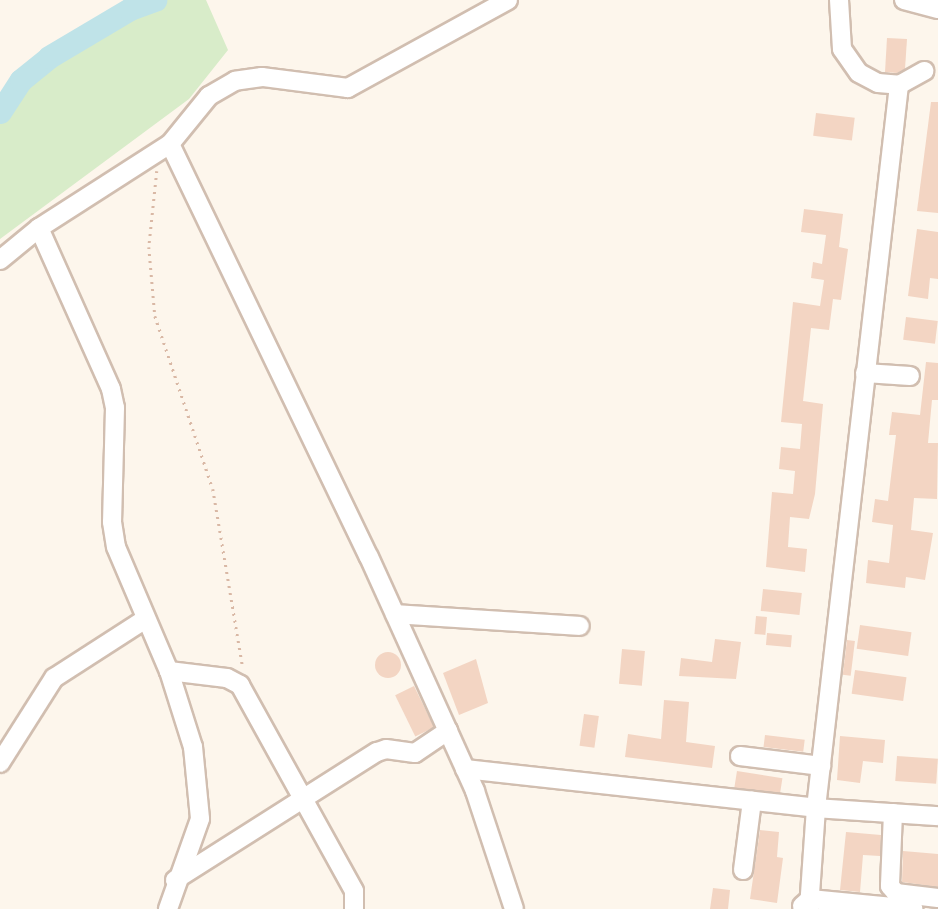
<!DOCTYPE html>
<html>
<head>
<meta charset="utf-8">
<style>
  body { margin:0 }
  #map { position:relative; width:938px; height:909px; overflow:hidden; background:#fdf6ec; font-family:Rubik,sans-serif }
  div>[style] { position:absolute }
  .green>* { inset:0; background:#d8ecc9 }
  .river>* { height:23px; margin:-11.5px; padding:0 11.5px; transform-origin:11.5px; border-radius:11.5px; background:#bfe3e8 }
  .building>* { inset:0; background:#f3d5c3; transform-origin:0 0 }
  .round { border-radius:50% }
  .path>* { height:2.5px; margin-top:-1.25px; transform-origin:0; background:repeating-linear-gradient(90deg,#d9b8a5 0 2px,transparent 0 7px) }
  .roads { filter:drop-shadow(2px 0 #d1beb0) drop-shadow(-2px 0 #d1beb0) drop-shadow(0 2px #d1beb0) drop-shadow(0 -2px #d1beb0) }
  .minor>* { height:18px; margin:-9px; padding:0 9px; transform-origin:9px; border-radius:9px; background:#fff }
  span { translate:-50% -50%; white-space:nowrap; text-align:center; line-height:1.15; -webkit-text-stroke:5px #fffaf3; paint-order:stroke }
</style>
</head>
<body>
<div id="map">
  <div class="green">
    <i style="clip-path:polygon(126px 0,206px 0,228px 50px,189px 99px,0 239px,0 112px,32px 72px,78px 34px,106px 26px)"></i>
  </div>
  <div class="river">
    <i style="left:0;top:112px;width:38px;rotate:-57deg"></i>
    <i style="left:21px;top:80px;width:36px;rotate:-39deg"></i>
    <i style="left:49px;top:57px;width:94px;rotate:-30.7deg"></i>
    <i style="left:130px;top:9px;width:27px;rotate:-20deg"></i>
  </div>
  <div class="building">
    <i style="clip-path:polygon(887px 38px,907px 39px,905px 69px,897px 73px,885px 72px)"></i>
    <i style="clip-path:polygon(931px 102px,938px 102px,938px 213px,917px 211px)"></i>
    <i style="left:816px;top:113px;width:39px;height:23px;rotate:7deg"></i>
    <i style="clip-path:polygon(804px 209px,843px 214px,839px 247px,848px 249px,841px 300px,833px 299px,829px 330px,811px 328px,803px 401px,823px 404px,815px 494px,809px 519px,790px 517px,788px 547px,807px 549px,805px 572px,766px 567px,772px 492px,793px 494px,795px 471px,779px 469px,781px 447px,800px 449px,802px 424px,781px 422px,793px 302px,820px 306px,824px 280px,811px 278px,813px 262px,822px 264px,826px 235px,801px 232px)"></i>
    <i style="clip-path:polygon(917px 229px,938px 232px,938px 279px,930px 278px,928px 299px,908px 296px)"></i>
    <i style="left:906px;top:317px;width:32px;height:23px;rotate:7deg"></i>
    <i style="clip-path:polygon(926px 362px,938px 363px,938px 400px,932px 400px,928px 443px,938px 443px,937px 499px,914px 498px,911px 530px,933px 533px,925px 580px,906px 577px,905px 588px,866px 583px,868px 560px,889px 563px,893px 525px,872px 522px,875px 499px,888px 501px,896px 435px,889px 435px,892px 412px,920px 415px)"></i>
    <i style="left:763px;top:589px;width:39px;height:22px;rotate:6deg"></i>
    <i style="left:756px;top:616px;width:11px;height:18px;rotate:5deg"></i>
    <i style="left:860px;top:625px;width:52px;height:24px;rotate:8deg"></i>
    <i style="left:767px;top:633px;width:25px;height:12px;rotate:5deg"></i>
    <i style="clip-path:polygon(715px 639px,741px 642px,736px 679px,679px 676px,681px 658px,712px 662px)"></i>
    <i style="left:847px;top:640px;width:8px;height:35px;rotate:7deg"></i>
    <i style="left:622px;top:649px;width:23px;height:35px;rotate:5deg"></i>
    <i class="round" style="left:375px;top:652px;width:26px;height:26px"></i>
    <i style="clip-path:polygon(476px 659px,488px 703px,459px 715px,443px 673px)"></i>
    <i style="left:855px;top:670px;width:52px;height:24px;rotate:8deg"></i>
    <i style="left:414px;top:686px;width:46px;height:21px;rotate:64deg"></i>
    <i style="clip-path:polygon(664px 700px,689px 702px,686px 742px,715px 746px,712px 768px,625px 757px,628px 734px,661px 739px)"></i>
    <i style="left:584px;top:714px;width:15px;height:32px;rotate:8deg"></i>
    <i style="left:765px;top:735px;width:40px;height:12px;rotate:7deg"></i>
    <i style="clip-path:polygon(840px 736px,885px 740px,883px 763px,863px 761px,860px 783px,837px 780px)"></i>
    <i style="left:897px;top:756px;width:41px;height:25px;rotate:4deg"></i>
    <i style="left:737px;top:771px;width:46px;height:17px;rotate:9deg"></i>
    <i style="clip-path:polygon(760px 830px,779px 832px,777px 857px,783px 858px,777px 903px,750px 899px)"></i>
    <i style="clip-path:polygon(846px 832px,881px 835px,880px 856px,863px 855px,860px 892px,840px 890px)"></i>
    <i style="clip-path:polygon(903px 851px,938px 854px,938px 887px,902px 882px)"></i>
    <i style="clip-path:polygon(713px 888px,730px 890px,728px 909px,710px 909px)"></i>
  </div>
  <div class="path">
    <i style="left:157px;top:171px;width:76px;rotate:96deg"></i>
    <i style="left:149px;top:247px;width:69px;rotate:85deg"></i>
    <i style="left:155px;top:316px;width:182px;rotate:71.5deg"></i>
    <i style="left:213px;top:489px;width:182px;rotate:80.5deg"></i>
  </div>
  <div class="roads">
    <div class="minor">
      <i style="left:508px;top:0;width:183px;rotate:151.2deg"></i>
      <i style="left:348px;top:88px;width:87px;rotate:-172.7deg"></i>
      <i style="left:262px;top:77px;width:27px;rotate:172deg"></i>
      <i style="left:235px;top:81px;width:30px;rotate:150deg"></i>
      <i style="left:209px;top:96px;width:62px;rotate:129.1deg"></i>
      <i style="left:170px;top:144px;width:458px;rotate:64.3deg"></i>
      <i style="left:369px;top:557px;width:257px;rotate:65.6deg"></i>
      <i style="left:475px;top:791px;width:124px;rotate:71.7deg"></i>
      <i style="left:839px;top:0;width:49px;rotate:86.5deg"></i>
      <i style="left:842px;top:49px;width:29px;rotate:55deg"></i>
      <i style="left:859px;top:73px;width:21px;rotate:28deg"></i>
      <i style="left:878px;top:83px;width:21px;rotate:5deg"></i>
      <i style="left:899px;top:85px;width:29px;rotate:-29deg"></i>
      <i style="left:904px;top:0;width:35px;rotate:15deg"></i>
      <i style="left:899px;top:85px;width:728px;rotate:96.55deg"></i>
      <i style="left:816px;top:808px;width:122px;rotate:3.8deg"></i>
      <i style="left:39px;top:228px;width:176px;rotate:65.9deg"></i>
      <i style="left:111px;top:389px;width:19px;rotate:78deg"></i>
      <i style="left:115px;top:408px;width:114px;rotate:91.5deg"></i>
      <i style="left:112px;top:522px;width:25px;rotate:81deg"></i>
      <i style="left:116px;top:547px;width:135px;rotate:66.9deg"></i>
      <i style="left:169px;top:671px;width:80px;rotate:72.5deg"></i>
      <i style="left:193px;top:747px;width:72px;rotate:84.4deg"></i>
      <i style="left:200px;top:819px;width:96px;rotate:109.6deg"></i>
      <i style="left:0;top:260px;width:50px;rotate:-39.4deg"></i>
      <i style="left:39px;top:228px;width:156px;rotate:-32.7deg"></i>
      <i style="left:865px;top:373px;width:45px;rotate:3.8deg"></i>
      <i style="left:395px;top:614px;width:185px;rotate:3.7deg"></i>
      <i style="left:169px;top:671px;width:58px;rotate:6.9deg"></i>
      <i style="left:227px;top:678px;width:15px;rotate:28deg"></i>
      <i style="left:240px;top:685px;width:235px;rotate:61deg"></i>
      <i style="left:354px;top:891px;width:18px;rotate:90deg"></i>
      <i style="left:740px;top:756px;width:82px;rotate:7deg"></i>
      <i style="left:0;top:763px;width:101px;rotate:-57.6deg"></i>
      <i style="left:54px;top:678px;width:107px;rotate:-32.8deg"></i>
      <i style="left:465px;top:769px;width:353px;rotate:6.3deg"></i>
      <i style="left:816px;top:808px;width:101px;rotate:94deg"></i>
      <i style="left:893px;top:813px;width:73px;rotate:92.4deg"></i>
      <i style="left:890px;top:886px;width:9px;rotate:49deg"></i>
      <i style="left:896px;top:893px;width:42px;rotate:6.8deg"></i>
      <i style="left:743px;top:870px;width:70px;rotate:-82.6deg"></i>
      <i style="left:175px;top:880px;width:239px;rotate:-32.4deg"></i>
      <i style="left:377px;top:752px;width:9px;rotate:-18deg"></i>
      <i style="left:386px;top:749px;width:29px;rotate:8deg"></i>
      <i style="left:415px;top:753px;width:40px;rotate:-34deg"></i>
      <i style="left:802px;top:906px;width:11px;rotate:-41deg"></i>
      <i style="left:810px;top:899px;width:104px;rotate:5.5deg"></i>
    </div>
  </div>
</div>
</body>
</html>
